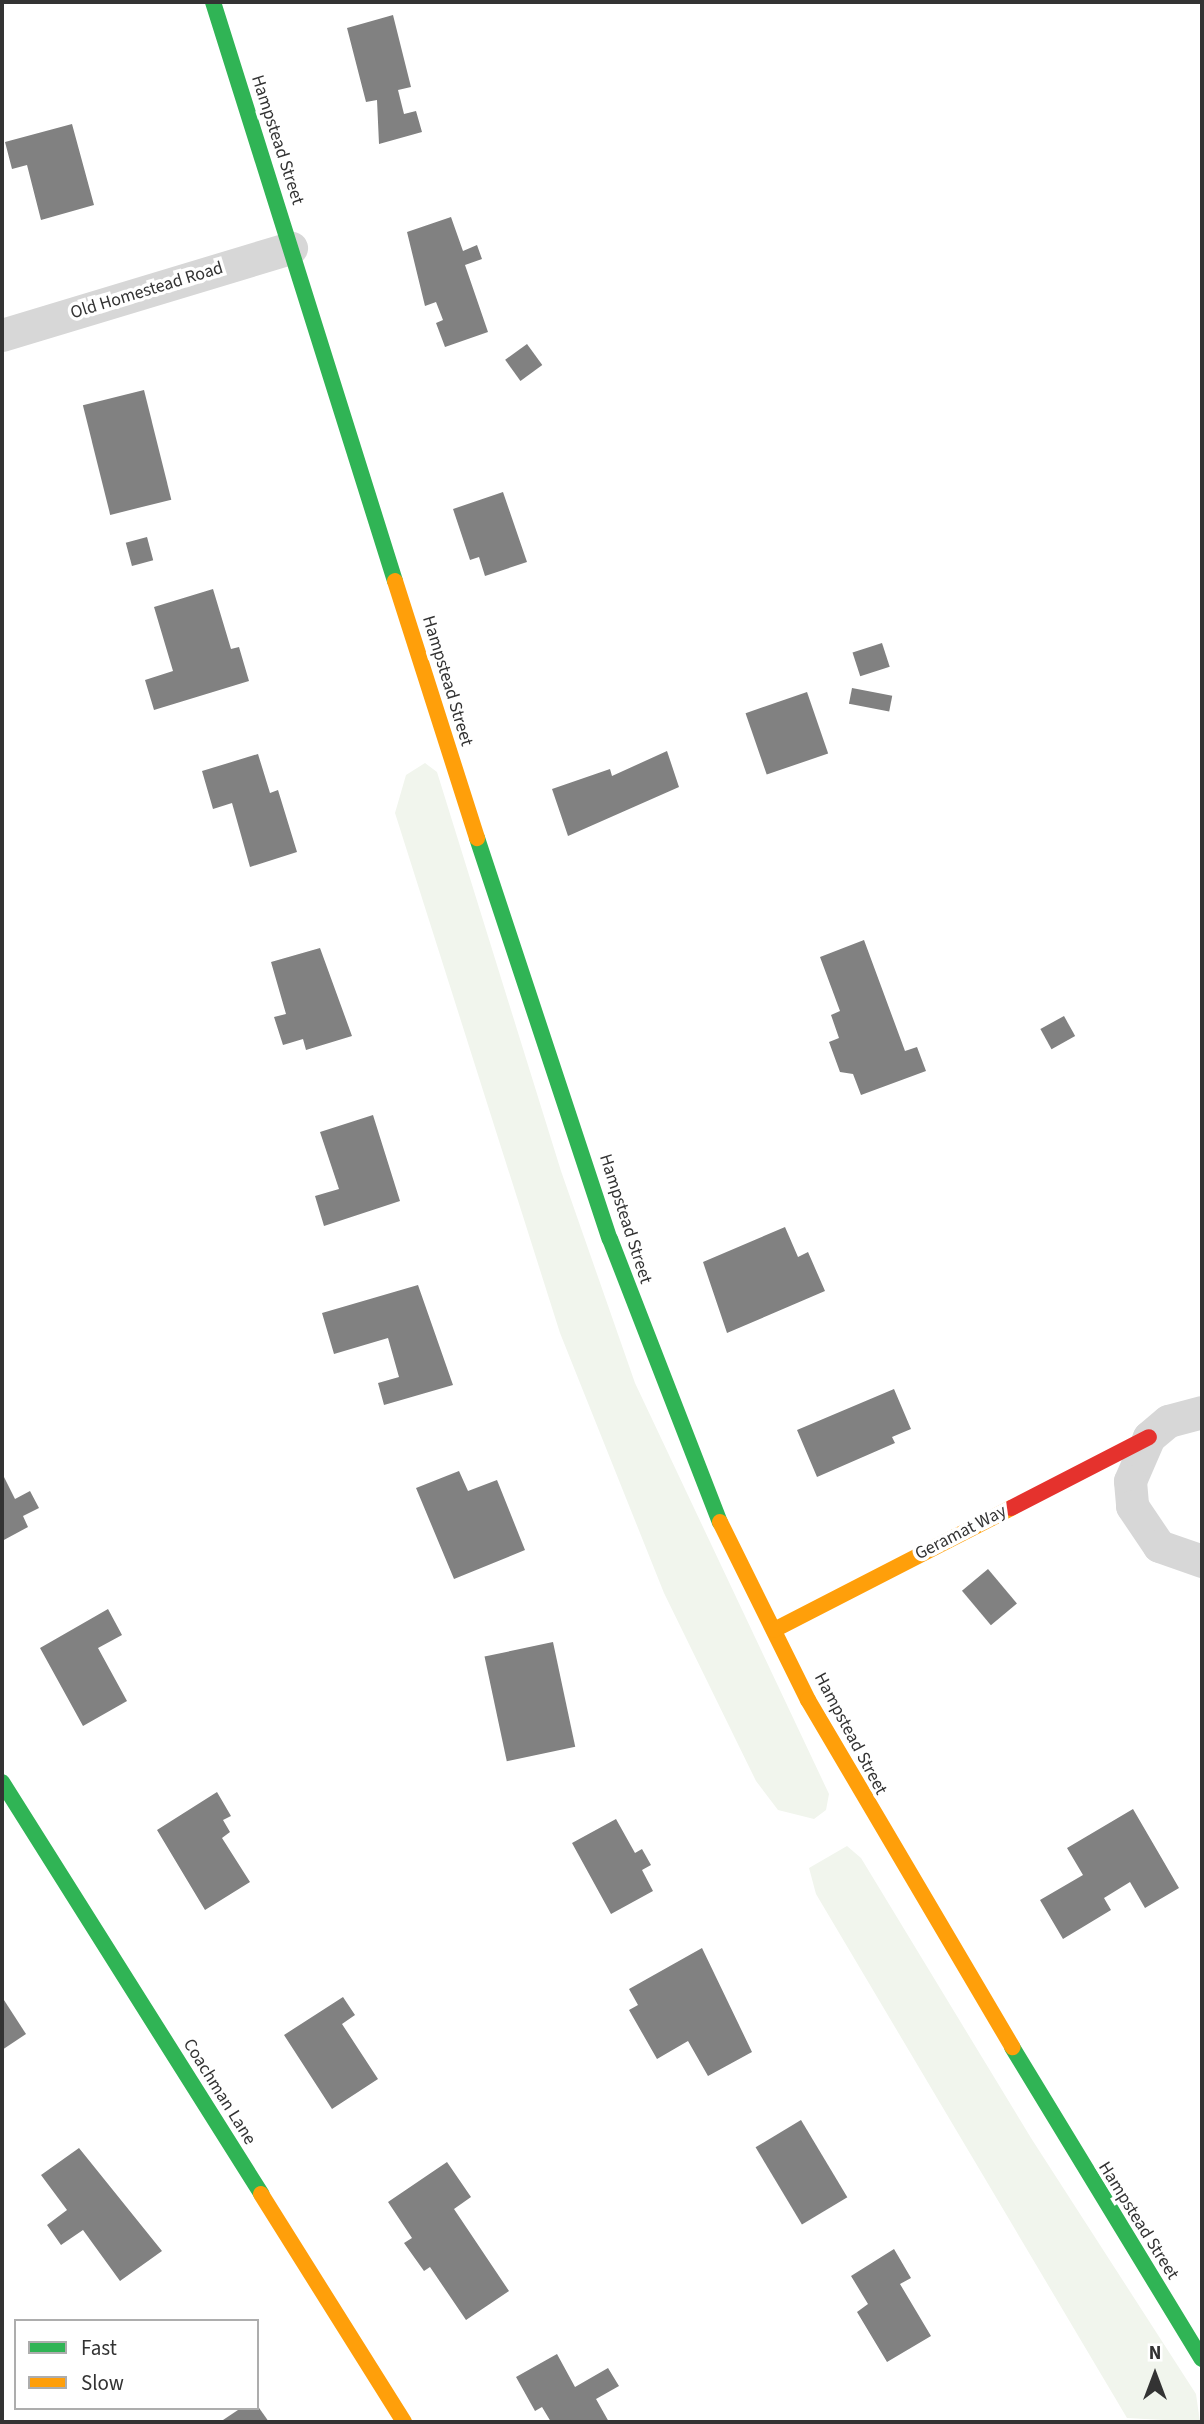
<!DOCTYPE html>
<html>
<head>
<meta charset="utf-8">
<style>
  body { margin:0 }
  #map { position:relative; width:1204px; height:2424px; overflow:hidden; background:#fff; font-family:"Source Sans 3",sans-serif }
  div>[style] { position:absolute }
  .green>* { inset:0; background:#f1f5ed }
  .building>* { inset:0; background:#818181; transform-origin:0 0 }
  .street>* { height:33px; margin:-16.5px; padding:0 16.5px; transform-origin:16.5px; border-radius:16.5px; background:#d7d7d7 }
  .fast>* { height:16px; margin:-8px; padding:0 8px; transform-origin:8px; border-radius:8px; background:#30b455 }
  .slow>* { height:16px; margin:-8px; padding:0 8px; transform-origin:8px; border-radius:8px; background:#ff9f0a }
  .jam>* { height:16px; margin:-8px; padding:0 8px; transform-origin:8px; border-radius:8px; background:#e5322d }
  span { translate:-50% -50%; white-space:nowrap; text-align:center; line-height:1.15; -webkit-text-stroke:7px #fff; paint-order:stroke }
  .street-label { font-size:18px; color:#333 }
  .frame { position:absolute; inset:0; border:4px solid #333; pointer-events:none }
  .legend { position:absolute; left:14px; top:2319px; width:245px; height:91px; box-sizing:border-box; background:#fff; border:2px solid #adadad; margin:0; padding:9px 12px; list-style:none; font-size:21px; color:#333 }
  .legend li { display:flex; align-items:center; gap:14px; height:35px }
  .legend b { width:35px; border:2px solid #adadad }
  .north { position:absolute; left:1120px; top:2340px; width:70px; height:70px; -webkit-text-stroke:5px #fff; paint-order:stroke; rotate:0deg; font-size:19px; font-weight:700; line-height:28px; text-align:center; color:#333 }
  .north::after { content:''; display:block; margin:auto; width:24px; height:32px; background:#333; clip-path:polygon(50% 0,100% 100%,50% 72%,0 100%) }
</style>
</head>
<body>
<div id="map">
  <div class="green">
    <i style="clip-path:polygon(425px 763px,437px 772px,561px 1171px,635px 1383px,829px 1794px,826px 1810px,814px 1819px,778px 1810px,756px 1781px,664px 1593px,560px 1333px,395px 813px,406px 775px)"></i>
    <i style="clip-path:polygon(847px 1846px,861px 1858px,1031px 2138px,1196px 2394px,1200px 2422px,1127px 2418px,816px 1894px,809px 1868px)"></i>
  </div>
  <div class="building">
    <i style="clip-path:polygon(393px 15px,411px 87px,398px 90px,404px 114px,416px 111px,422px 132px,379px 144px,377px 100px,366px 102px,347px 28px)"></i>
    <i style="clip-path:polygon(72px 124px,94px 205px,41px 220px,27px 165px,12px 169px,5px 142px)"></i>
    <i style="clip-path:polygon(451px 217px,463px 251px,477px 245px,482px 259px,465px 265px,488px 332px,445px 347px,436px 323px,443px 320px,436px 302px,425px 306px,407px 232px)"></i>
    <i style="left:527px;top:344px;width:26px;height:27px;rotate:54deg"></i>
    <i style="left:144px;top:390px;width:113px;height:63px;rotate:76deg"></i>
    <i style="clip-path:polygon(503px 492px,527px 562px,485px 576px,479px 557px,470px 560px,453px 509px)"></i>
    <i style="left:147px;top:537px;width:24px;height:22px;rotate:75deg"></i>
    <i style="clip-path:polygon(213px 589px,231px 649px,239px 647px,249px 681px,154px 710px,145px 680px,173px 671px,154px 607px)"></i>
    <i style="left:882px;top:643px;width:25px;height:31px;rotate:72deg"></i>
    <i style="left:852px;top:688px;width:41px;height:16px;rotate:11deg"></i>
    <i style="left:807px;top:692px;width:65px;height:65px;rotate:71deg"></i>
    <i style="clip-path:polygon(667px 751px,679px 787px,568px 836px,552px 789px,610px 769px,612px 776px)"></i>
    <i style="clip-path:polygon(258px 754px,270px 793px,278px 790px,297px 852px,250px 867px,232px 803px,213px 809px,202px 771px)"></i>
    <i style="clip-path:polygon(864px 940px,905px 1051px,917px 1047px,926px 1071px,861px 1095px,853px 1074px,840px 1072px,829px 1042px,839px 1038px,831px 1015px,840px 1011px,820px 957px)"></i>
    <i style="clip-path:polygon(320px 948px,352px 1036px,306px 1050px,303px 1039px,283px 1045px,274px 1017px,286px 1014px,271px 962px)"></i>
    <i style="left:1064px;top:1016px;width:23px;height:27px;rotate:61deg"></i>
    <i style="clip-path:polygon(373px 1115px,400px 1201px,324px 1226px,315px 1196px,339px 1189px,320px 1132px)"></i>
    <i style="clip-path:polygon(785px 1227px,798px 1257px,808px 1252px,825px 1291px,727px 1333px,703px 1262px)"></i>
    <i style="clip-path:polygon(418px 1285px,453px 1385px,384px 1405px,378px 1383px,399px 1377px,388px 1338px,334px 1354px,322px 1313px)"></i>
    <i style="clip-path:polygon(894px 1389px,911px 1429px,892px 1437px,895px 1443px,817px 1477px,797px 1430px)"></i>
    <i style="clip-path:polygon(459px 1471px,468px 1491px,497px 1480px,525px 1550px,454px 1579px,416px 1488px)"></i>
    <i style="clip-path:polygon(2px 1473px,15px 1499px,30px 1491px,39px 1508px,23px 1516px,28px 1527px,2px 1541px)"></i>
    <i style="left:988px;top:1569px;width:45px;height:34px;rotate:50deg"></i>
    <i style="clip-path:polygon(108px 1609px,122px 1635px,98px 1648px,127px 1701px,83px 1726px,40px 1648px)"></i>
    <i style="left:553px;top:1642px;width:107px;height:70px;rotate:78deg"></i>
    <i style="clip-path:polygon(217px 1792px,231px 1816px,223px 1820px,230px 1832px,222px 1838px,250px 1882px,205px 1910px,157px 1830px)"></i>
    <i style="clip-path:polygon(1133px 1809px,1179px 1888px,1145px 1908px,1130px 1882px,1104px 1898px,1111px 1910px,1063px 1939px,1040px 1900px,1083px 1875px,1067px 1848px)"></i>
    <i style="clip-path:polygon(616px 1819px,635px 1853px,642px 1849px,651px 1865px,642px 1870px,653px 1891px,611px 1914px,572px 1843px)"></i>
    <i style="clip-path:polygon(702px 1948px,752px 2052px,708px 2076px,688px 2041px,657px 2059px,629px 2010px,638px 2005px,629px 1989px)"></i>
    <i style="clip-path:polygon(2px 1997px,26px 2034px,2px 2050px)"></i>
    <i style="clip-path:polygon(343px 1997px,355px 2015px,342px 2024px,378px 2079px,332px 2109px,284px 2035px)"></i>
    <i style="left:801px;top:2120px;width:90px;height:53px;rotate:59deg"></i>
    <i style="clip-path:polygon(79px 2148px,162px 2251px,120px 2281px,83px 2230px,61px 2245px,47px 2225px,67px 2210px,41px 2175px)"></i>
    <i style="clip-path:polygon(447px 2162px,471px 2197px,454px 2209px,509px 2291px,466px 2320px,430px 2267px,424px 2271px,404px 2243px,412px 2238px,388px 2202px)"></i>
    <i style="clip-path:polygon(894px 2249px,911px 2278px,900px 2284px,931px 2336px,887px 2362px,857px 2312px,868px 2304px,851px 2276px)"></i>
    <i style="clip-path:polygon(557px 2354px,575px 2387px,608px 2368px,619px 2386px,596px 2399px,609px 2422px,551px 2422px,542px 2407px,535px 2411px,516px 2377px)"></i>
    <i style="clip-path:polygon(257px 2405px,269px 2422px,220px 2422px,241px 2408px)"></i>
  </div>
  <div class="street">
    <i style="left:2px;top:335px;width:302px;rotate:-16.8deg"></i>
    <i style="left:1202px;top:1412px;width:35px;rotate:165deg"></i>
    <i style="left:1168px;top:1421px;width:25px;rotate:140deg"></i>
    <i style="left:1149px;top:1437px;width:48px;rotate:113.4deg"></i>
    <i style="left:1130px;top:1481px;width:25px;rotate:85deg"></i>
    <i style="left:1132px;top:1506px;width:48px;rotate:56deg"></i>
    <i style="left:1159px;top:1546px;width:46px;rotate:19.2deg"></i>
  </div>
  <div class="fast">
    <i style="left:213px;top:2px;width:607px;rotate:72.55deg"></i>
    <i style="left:477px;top:838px;width:422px;rotate:71.7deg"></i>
    <i style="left:610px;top:1239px;width:304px;rotate:68.8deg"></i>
    <i style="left:2px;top:1782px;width:487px;rotate:57.8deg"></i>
    <i style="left:1012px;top:2047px;width:365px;rotate:58.7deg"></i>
  </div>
  <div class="slow">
    <i style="left:395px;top:581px;width:270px;rotate:72.3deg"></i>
    <i style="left:720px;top:1522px;width:199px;rotate:63.7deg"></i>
    <i style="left:808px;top:1700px;width:403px;rotate:59.5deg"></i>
    <i style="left:774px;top:1630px;width:267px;rotate:-27.2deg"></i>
    <i style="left:261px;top:2194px;width:269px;rotate:57.9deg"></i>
  </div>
  <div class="jam">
    <i style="left:1011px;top:1508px;width:155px;rotate:-27.2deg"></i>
  </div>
  <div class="street-label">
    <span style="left:277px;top:140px;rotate:72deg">Hampstead Street</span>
    <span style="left:147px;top:291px;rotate:-17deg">Old Homestead Road</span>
    <span style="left:447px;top:681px;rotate:73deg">Hampstead Street</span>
    <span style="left:625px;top:1219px;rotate:72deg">Hampstead Street</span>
    <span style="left:961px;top:1533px;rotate:-27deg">Geramat Way</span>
    <span style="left:850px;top:1734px;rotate:62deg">Hampstead Street</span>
    <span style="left:219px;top:2092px;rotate:58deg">Coachman Lane</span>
    <span style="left:1138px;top:2221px;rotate:58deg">Hampstead Street</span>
  </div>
  <div class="frame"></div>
  <ul class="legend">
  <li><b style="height:9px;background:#30b455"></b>Fast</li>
  <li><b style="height:9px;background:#ff9f0a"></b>Slow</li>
  </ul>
  <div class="north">N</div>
</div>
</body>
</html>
